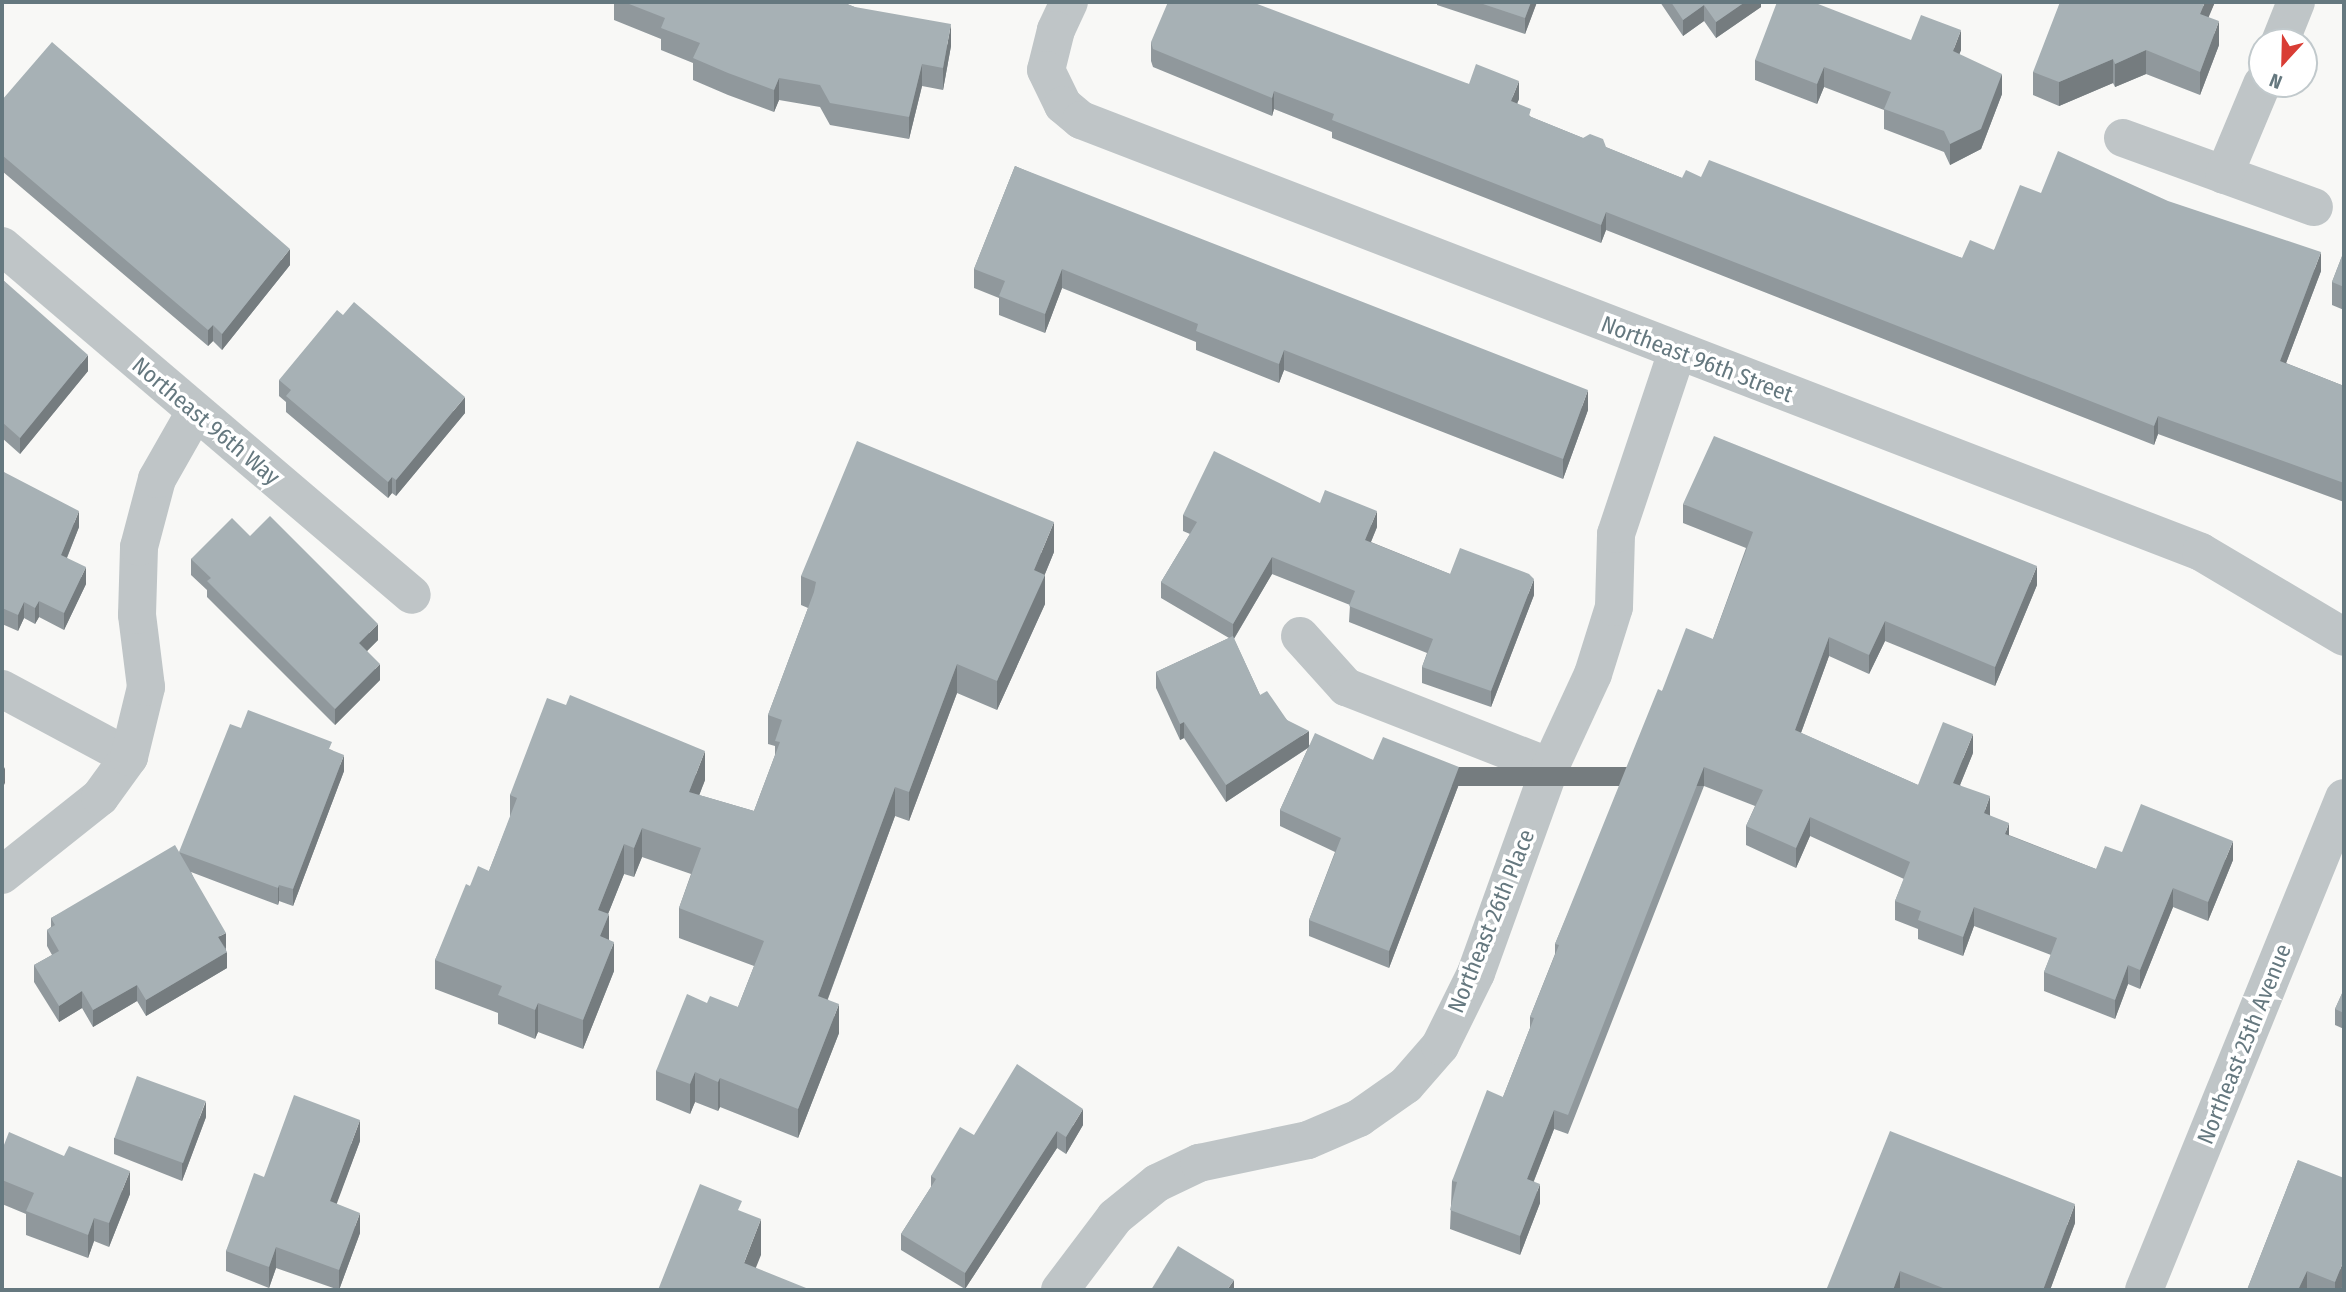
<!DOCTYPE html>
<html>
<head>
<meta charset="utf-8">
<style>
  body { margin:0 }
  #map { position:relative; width:2346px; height:1292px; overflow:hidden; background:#f8f8f6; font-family:"Fira Sans Condensed",sans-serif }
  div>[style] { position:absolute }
  .minor>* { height:38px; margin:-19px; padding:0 19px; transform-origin:19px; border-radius:19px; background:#bfc5c7 }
  .wall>* { inset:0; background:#90989c }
  .shaded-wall>* { inset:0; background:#757c7f; transform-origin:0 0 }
  .building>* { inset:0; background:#a7b1b5; transform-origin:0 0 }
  span { translate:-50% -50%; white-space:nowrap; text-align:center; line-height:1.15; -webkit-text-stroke:7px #fff; paint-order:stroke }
  .street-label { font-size:23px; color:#65787f }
  .frame { position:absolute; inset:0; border:4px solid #65787f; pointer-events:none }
  .north { position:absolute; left:2248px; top:28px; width:70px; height:70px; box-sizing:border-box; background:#fff; border:2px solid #c1c9cc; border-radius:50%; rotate:202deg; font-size:19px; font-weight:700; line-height:28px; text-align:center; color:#65787f }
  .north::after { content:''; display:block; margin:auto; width:24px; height:32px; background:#d93d35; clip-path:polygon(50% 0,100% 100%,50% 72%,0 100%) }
</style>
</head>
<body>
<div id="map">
  <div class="minor">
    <i style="left:1069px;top:2px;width:31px;rotate:115deg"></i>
    <i style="left:1056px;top:30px;width:41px;rotate:104deg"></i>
    <i style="left:1046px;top:70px;width:39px;rotate:64deg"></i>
    <i style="left:1063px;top:105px;width:23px;rotate:40deg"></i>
    <i style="left:1081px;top:120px;width:1200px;rotate:21.09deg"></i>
    <i style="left:2201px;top:552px;width:166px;rotate:30.7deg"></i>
    <i style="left:2280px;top:42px;width:43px;rotate:-68.2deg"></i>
    <i style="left:2123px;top:138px;width:203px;rotate:19.9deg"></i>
    <i style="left:2224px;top:175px;width:99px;rotate:-67.3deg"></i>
    <i style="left:2px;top:246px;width:538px;rotate:40.41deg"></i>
    <i style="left:1300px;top:636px;width:69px;rotate:48deg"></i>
    <i style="left:1346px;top:687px;width:219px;rotate:21.4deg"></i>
    <i style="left:2px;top:689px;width:144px;rotate:28.2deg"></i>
    <i style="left:2px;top:875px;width:125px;rotate:-38.5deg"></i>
    <i style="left:100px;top:797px;width:49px;rotate:-54.1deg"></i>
    <i style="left:129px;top:757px;width:72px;rotate:-76.3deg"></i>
    <i style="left:146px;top:687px;width:73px;rotate:-97.1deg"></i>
    <i style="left:137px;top:615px;width:68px;rotate:-88.3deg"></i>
    <i style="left:139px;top:547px;width:70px;rotate:-75.2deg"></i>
    <i style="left:157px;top:479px;width:77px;rotate:-60.4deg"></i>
    <i style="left:1060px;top:1290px;width:91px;rotate:-53deg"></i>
    <i style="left:1115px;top:1217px;width:54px;rotate:-39deg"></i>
    <i style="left:1157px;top:1183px;width:47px;rotate:-25.5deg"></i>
    <i style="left:1199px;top:1163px;width:111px;rotate:-11.9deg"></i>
    <i style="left:1308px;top:1140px;width:56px;rotate:-23.3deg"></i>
    <i style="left:1359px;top:1118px;width:57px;rotate:-35.1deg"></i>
    <i style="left:1406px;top:1085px;width:52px;rotate:-48.9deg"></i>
    <i style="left:1440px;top:1046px;width:81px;rotate:-63.7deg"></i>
    <i style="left:1476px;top:973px;width:219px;rotate:-70.2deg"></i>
    <i style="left:1550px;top:767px;width:102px;rotate:-65.2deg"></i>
    <i style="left:1593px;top:674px;width:70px;rotate:-72.6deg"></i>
    <i style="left:1614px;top:607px;width:73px;rotate:-88.4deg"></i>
    <i style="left:1616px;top:534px;width:192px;rotate:-71.5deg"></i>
    <i style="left:2144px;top:1290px;width:531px;rotate:-67.88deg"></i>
  </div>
  <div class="wall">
    <i style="clip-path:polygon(614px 2px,842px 2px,951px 46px,943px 90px,922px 86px,909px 139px,830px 125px,820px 107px,779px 100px,774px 112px,728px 95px,693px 80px,693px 63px,661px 50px,661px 39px,614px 20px)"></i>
    <i style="clip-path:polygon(1437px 2px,1537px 2px,1525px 34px,1437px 5px)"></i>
    <i style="clip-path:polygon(1660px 2px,1761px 2px,1761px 7px,1716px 38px,1704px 21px,1683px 36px)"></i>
    <i style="clip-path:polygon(2215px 2px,2208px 17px,2219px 45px,2200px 95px,2146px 74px,2115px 87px,2113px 83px,2059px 106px,2033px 95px,2033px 72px)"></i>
    <i style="clip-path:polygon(1911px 40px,1961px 50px,1959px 54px,2002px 94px,1981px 149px,1950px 165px,1944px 152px,1884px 129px,1884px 110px,1824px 87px,1817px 104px,1755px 80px,1755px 60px)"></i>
    <i style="clip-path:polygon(1151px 42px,1469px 84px,1519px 99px,1517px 103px,1531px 117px,1682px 178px,1701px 177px,1962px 258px,1994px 250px,2041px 193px,2321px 271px,2286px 363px,2344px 386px,2344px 502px,2158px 434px,2154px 445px,1606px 230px,1601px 243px,1332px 138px,1332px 132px,1274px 109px,1272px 116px,1153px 67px,1151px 61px)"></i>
    <i style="clip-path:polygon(2px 100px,290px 265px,222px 350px,213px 341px,208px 346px,2px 171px)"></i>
    <i style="clip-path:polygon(1015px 166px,1588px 410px,1563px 479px,1284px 370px,1279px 383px,1196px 350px,1196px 342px,1062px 288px,1045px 333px,999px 315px,999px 298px,974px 288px,974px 269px)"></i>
    <i style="clip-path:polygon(2344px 251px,2344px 310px,2332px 305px,2332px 282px)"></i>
    <i style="clip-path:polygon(2px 279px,88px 371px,20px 454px,2px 438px)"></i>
    <i style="clip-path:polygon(279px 380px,465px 413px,396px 496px,392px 493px,388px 498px,286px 412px,286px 402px,279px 396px)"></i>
    <i style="clip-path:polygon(2px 471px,79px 527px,67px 558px,86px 584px,64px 630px,39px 617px,35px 624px,24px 618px,18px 631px,2px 624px)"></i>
    <i style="clip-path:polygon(1320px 503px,1377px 527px,1371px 542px,1450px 574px,1534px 595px,1491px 707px,1422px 683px,1422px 667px,1427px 653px,1349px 622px,1350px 605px,1272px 574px,1234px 639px,1260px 695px,1287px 720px,1309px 745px,1373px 760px,1459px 784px,1389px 968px,1309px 936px,1309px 920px,1335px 852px,1280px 826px,1280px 810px,1308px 748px,1226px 802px,1184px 738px,1180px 740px,1156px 688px,1156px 672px,1229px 638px,1161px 598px,1161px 582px,1190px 534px,1183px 531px,1183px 515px)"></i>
    <i style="clip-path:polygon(1683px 504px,2037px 585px,1995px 686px,1885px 641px,1869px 674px,1829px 656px,1801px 733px,1918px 785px,1973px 753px,1960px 785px,2009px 835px,2096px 869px,2122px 852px,2233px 860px,2208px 921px,2173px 907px,2140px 989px,2128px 984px,2115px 1019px,2044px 991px,2044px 972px,2051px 955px,1974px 926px,1963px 956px,1918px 939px,1918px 929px,1895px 920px,1895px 901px,1904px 879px,1810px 836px,1796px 868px,1746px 845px,1746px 826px,1755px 806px,1704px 786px,1568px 1134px,1554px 1129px,1534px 1181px,1540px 1203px,1520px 1255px,1450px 1229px,1452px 1181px,1503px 1097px,1530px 1028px,1530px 1017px,1555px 954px,1555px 944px,1662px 691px,1713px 639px,1746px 548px,1683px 523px)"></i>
    <i style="clip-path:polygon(250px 536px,378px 640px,367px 651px,380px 680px,335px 725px,207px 597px,207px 590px,191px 575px,191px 559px)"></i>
    <i style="clip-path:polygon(1054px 552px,1045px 574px,1045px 604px,997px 710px,957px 693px,909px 821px,895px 816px,828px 999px,839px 1033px,798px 1138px,720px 1107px,718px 1111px,695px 1102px,690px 1114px,656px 1100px,656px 1071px,707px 1003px,738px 1007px,754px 966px,679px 938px,679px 908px,691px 874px,642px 857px,634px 877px,624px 874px,608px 914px,609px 939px,614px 971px,583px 1049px,538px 1032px,535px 1039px,498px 1024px,498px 1013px,435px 989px,435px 960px,470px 886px,489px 871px,510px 818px,510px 795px,566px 705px,705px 780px,699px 795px,754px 811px,775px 755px,775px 746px,768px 744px,768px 715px,808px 608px,801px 605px,801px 576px)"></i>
    <i style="clip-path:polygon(241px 728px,332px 750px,344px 771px,293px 906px,279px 901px,278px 905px,191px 872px,226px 949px,227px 968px,146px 1016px,137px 1001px,93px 1027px,82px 1008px,59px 1022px,34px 982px,34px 965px,52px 955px,47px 946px,47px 930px,51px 927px,51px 918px,179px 853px)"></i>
    <i style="clip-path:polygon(2344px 989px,2344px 1029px,2335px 1025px,2335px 1009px)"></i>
    <i style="clip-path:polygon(206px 1117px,182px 1181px,114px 1154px,114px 1138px)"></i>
    <i style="clip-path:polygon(1083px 1125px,1066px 1154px,1057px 1148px,965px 1289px,901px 1250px,901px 1234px,931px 1187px,931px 1176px,974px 1135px)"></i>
    <i style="clip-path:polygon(360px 1141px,336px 1204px,360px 1233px,339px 1290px,276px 1268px,269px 1288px,226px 1271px,226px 1251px,264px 1177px)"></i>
    <i style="clip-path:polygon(2px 1150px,130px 1194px,109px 1247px,94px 1241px,88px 1258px,26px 1235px,26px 1214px,2px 1204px)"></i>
    <i style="clip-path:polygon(2298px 1160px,2344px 1281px,2341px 1290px,2247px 1290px)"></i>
    <i style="clip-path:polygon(2075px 1223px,2050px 1290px,1827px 1290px,1827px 1288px)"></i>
  </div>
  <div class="shaded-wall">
    <i style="clip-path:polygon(1531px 2px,1537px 2px,1525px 34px,1525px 18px)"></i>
    <i style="clip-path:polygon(1745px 2px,1761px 2px,1761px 7px,1716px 38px,1716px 22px)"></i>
    <i style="clip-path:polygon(2205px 2px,2215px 2px,2200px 38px,2200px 14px)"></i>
    <i style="clip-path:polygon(1704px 5px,1704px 21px,1683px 36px,1683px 20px)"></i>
    <i style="clip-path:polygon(2219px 21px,2219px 45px,2200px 95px,2200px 72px)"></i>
    <i style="clip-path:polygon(951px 24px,951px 46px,943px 90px,943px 68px)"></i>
    <i style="clip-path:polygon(1961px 30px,1961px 50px,1953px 71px,1953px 51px)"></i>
    <i style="clip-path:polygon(2146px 50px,2146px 74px,2115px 87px,2115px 64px)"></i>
    <i style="clip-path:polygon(2113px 59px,2113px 83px,2059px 106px,2059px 82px)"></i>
    <i style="clip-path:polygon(922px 64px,922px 86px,909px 139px,909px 117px)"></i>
    <i style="clip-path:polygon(1824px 67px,1824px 87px,1817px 104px,1817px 84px)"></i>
    <i style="clip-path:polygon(2002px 74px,2002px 94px,1981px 149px,1950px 165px,1950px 144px)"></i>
    <i style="clip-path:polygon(779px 78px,779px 100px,774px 112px,774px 90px)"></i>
    <i style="clip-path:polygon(1519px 81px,1519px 99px,1511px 119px,1511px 101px)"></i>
    <i style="clip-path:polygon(1274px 91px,1274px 109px,1272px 116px,1272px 98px)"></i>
    <i style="clip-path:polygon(1606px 212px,1606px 230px,1601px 243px,1601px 225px)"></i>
    <i style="clip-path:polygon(290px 249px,290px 265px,222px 350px,222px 334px)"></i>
    <i style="clip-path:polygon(2321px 252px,2321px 271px,2280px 379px,2280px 361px)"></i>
    <i style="clip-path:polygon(1062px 269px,1062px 288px,1045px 333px,1045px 314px)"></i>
    <i style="clip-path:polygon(213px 325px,213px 341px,208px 346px,208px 330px)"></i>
    <i style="clip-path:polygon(1284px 350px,1284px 370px,1279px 383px,1279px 364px)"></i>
    <i style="clip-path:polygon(88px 355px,88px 371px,20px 454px,20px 438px)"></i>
    <i style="clip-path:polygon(1588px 390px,1588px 410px,1563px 479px,1563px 459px)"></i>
    <i style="clip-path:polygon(465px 397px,465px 413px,396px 496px,396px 480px)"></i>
    <i style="clip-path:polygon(2158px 416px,2158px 434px,2154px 445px,2154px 426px)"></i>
    <i style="clip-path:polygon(392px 477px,392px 493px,388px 498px,388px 482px)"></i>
    <i style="clip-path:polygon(79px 511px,79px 527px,61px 572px,61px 555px)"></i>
    <i style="clip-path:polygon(1377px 511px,1377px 527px,1365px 556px,1365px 540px)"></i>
    <i style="clip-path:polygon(1054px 522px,1054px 552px,1037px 593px,1045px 575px,1045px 604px,997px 710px,997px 681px,1034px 570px)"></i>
    <i style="clip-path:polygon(1272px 557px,1272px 574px,1233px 640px,1233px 624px)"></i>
    <i style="clip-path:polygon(2037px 566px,2037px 585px,1995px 686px,1995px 667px)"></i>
    <i style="clip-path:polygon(86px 567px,86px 584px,64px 630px,64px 613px)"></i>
    <i style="clip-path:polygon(1534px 579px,1534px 595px,1491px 707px,1491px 691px)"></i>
    <i style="clip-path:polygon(39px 601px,39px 617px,35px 624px,35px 608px)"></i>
    <i style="clip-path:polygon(24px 602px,24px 618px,18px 631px,18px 615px)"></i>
    <i style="clip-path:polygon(1885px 621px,1885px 641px,1869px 674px,1869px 655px)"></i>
    <i style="clip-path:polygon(378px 624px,378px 640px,359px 659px,359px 643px)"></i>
    <i style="clip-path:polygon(1829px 637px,1829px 656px,1795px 749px,1795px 730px)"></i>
    <i style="clip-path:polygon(380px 664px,380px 680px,335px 725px,335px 709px)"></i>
    <i style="clip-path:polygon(957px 664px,957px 693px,909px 821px,909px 792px)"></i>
    <i style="clip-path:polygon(1184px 722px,1184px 738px,1180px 740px,1180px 724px)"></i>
    <i style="clip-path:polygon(1309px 731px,1309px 747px,1226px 802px,1226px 785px)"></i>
    <i style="clip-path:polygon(1973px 734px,1973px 753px,1953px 802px,1953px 783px)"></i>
    <i style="clip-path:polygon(705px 751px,705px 780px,689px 822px,689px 792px)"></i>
    <i style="clip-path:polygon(344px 755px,344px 771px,293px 906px,293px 889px)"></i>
    <i style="clip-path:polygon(5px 767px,5px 783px,2px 789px,2px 773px)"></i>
    <i style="clip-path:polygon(1459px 767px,1459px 784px,1389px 968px,1389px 951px)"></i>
    <i style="left:1704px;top:767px;width:19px;height:374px;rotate:90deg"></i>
    <i style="clip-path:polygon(895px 787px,895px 816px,818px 1025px,818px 996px)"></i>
    <i style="clip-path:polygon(1990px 796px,1990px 815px,1984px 832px,1984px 813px)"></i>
    <i style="clip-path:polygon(1810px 817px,1810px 836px,1796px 868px,1796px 848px)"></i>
    <i style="clip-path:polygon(2009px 823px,2009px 842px,2005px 834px)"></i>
    <i style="clip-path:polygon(642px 828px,642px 857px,634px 877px,634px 848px)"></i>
    <i style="clip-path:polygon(2233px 841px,2233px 860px,2208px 921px,2208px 902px)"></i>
    <i style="clip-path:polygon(624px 844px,624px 874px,598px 939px,598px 910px)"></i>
    <i style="clip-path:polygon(279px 885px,279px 901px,278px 905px,278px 888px)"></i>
    <i style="clip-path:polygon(2173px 888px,2173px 907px,2140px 989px,2140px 970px)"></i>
    <i style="clip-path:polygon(1974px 907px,1974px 926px,1963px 956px,1963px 937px)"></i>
    <i style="clip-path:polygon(609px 914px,609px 943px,600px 936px)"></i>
    <i style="clip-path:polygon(226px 933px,226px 949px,218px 937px)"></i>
    <i style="clip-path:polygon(614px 942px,614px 971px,583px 1049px,583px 1020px)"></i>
    <i style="clip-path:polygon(227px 952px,227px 968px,146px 1016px,146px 1000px)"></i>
    <i style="clip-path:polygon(2128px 965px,2128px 984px,2115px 1019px,2115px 1000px)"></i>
    <i style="clip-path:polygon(137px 985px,137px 1001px,93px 1027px,93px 1010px)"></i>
    <i style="clip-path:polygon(82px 991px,82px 1008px,59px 1022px,59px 1006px)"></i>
    <i style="clip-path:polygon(538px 1003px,538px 1032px,535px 1039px,535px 1010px)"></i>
    <i style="clip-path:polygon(839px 1004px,839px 1033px,798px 1138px,798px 1109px)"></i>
    <i style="clip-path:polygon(695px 1072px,695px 1102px,690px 1114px,690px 1084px)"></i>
    <i style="clip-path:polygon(720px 1078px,720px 1107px,718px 1111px,718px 1082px)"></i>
    <i style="clip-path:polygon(206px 1101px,206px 1117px,182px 1181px,182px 1164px)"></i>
    <i style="clip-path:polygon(1083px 1109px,1083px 1125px,1066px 1154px,1066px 1137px)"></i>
    <i style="clip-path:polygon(1554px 1110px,1554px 1129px,1527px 1198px,1527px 1179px)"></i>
    <i style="clip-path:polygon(360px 1120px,360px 1141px,330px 1222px,330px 1201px)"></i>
    <i style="clip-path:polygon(1057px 1131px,1057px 1148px,965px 1289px,965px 1273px)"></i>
    <i style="clip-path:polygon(130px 1171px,130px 1194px,109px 1247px,109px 1223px)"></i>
    <i style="clip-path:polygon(1540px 1184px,1540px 1203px,1520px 1255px,1520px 1236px)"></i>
    <i style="clip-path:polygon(2075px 1204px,2075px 1223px,2050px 1290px,2043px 1290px)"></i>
    <i style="clip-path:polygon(360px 1213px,360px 1233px,339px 1290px,339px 1270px)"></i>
    <i style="clip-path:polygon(94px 1218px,94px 1241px,88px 1258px,88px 1235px)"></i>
    <i style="clip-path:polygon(761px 1219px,761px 1255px,747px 1290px,744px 1263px)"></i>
    <i style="clip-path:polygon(276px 1247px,276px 1268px,269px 1288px,269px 1267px)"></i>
    <i style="clip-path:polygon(2344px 1260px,2344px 1281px,2341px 1290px,2335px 1290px,2335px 1282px)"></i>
    <i style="clip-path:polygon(1900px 1271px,1900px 1290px,1893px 1290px)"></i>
    <i style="clip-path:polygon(2307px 1271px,2307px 1290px,2298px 1290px)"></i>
    <i style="clip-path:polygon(1234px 1280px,1234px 1290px,1227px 1290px)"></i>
  </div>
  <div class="building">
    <i style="clip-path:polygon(624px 2px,842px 2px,855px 7px,951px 24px,943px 68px,922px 64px,909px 117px,830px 103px,820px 85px,779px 78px,774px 90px,728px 73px,693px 58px,700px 43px,661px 28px,665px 18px)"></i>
    <i style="clip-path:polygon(1168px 2px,1252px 2px,1469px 84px,1476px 64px,1519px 81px,1511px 101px,1531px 109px,1529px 116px,1583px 138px,1590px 134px,1603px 139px,1606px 147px,1682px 178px,1686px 170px,1701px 177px,1709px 160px,1962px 258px,1970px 240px,1994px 250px,2020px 185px,2041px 193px,2058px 151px,2168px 201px,2321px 252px,2280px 361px,2344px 386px,2344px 483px,2158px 416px,2154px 426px,1606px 212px,1601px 225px,1332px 120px,1334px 114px,1274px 91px,1272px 98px,1153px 49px,1151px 42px)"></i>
    <i style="clip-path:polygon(1477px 2px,1531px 2px,1525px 18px)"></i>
    <i style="clip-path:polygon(1671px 2px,1745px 2px,1716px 22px,1704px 5px,1683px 20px)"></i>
    <i style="clip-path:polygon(1777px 2px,1813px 2px,1911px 40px,1921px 15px,1961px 30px,1953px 51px,2002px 74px,1981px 129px,1950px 144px,1944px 131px,1884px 109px,1891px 92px,1824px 67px,1817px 84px,1755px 60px)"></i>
    <i style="clip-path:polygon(2060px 2px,2205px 2px,2200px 14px,2219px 21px,2200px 72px,2146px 50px,2115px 64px,2113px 59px,2059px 82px,2033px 72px)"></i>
    <i style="clip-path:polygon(52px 42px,290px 249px,222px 334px,213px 325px,208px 330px,2px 155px,2px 100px)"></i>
    <i style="clip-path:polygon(1015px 166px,1588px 390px,1563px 459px,1284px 350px,1279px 364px,1196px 331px,1198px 324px,1062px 269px,1045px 314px,999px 296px,1005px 281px,974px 269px)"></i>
    <i style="clip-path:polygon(2344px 251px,2344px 287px,2332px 282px)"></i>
    <i style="clip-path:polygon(2px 279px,88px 355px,20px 438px,2px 422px)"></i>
    <i style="clip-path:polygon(354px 302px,465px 397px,396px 480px,392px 477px,388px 482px,286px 396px,291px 390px,279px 380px,337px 310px,343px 315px)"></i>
    <i style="clip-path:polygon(1714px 436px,2037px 566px,1995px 667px,1885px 621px,1869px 655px,1829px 637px,1795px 730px,1918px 785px,1943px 722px,1973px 734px,1953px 783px,1990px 796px,1984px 813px,2009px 823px,2005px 834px,2096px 869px,2105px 846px,2122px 852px,2141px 804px,2233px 841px,2208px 902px,2173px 888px,2140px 970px,2128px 965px,2115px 1000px,2044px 972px,2057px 938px,1974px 907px,1963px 937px,1918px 920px,1921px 911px,1895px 901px,1910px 862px,1810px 817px,1796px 848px,1746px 826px,1763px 790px,1704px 767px,1568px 1115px,1554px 1110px,1527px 1179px,1540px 1184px,1520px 1236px,1450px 1210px,1457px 1182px,1452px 1181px,1487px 1090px,1503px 1097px,1534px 1018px,1530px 1017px,1559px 945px,1555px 944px,1658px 689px,1662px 691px,1686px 628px,1713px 639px,1753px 532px,1683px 504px)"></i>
    <i style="clip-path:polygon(857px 441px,1054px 522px,1034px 570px,1045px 575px,997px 681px,957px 664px,909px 792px,895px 787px,818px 996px,839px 1004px,798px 1109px,720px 1078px,718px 1082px,695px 1072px,690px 1084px,656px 1071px,687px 994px,707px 1003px,710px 996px,738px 1007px,764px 941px,679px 908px,701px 848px,642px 828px,634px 848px,624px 844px,598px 910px,609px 914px,600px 936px,614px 942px,583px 1020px,538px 1003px,535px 1010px,498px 995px,502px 986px,435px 960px,466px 884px,470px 886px,478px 866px,489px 871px,517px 798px,510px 795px,547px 698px,566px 705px,570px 695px,705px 751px,689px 792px,754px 811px,780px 742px,775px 741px,782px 720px,768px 715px,814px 592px,816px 582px,801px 576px)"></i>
    <i style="clip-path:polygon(1214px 451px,1320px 503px,1325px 490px,1377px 511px,1365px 540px,1450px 574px,1460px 548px,1529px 574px,1534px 579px,1491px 691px,1422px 667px,1433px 639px,1349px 606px,1355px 591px,1272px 557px,1233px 624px,1161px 582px,1197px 522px,1183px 515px)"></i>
    <i style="clip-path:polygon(2px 471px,79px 511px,61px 555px,86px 567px,64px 613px,39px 601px,35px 608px,24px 602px,18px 615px,2px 608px)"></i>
    <i style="clip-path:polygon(270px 516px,378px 624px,359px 643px,380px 664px,335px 709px,207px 581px,211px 578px,191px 559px,232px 518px,250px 536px)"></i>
    <i style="clip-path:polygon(1233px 636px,1260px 695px,1267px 691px,1287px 720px,1309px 731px,1226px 785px,1184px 722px,1180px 724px,1156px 672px)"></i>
    <i style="clip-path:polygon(248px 710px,332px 742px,329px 749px,344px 755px,293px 889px,279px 885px,278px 888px,179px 852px,230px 724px,241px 728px)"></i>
    <i style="clip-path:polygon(1315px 733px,1373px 760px,1383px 737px,1459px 767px,1389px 951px,1309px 920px,1341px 838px,1280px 810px)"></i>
    <i style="clip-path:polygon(175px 845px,226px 933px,218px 937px,227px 952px,146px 1000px,137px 985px,93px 1010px,82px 991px,59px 1006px,34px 965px,59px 951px,47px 930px,55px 925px,51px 918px)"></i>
    <i style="clip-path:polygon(2344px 989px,2344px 1013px,2335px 1009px)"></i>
    <i style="clip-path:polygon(1017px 1064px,1083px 1109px,1066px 1137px,1057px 1131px,965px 1273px,901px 1234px,936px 1179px,931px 1176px,960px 1127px,974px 1135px)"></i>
    <i style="left:137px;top:1076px;width:73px;height:66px;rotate:20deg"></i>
    <i style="clip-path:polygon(294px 1095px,360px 1120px,330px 1201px,360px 1213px,339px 1270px,276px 1247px,269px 1267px,226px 1251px,254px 1173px,264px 1177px)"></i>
    <i style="clip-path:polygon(1890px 1131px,2075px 1204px,2043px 1290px,1948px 1290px,1900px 1271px,1893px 1290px,1833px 1290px,1827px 1288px)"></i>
    <i style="clip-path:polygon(9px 1132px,64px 1156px,69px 1146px,130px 1171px,109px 1223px,94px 1218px,88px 1235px,26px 1211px,34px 1193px,2px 1180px,2px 1150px)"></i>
    <i style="clip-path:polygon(2298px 1160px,2344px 1178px,2344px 1260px,2335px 1282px,2307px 1271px,2298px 1290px,2247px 1290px)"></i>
    <i style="clip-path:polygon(700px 1184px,742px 1201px,738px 1210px,761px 1219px,744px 1263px,811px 1290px,658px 1290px)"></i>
    <i style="clip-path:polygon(1178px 1246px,1234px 1280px,1227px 1290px,1151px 1290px)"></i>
  </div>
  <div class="street-label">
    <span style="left:1697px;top:359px;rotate:21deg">Northeast 96th Street</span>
    <span style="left:206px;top:421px;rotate:40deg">Northeast 96th Way</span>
    <span style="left:1491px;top:921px;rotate:-68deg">Northeast 26th Place</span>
    <span style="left:2244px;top:1044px;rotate:-68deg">Northeast 25th Avenue</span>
  </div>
  <div class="frame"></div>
  <div class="north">N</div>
</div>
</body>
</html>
